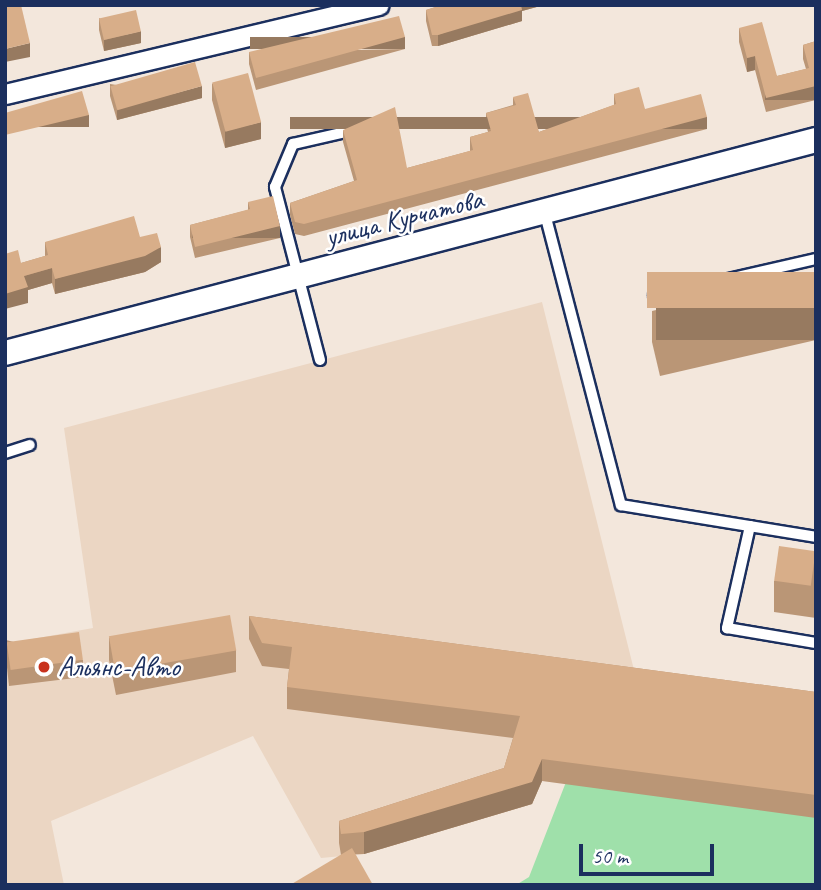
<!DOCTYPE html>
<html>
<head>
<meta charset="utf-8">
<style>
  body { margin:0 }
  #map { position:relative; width:821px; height:890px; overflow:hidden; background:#f3e7dc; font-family:Caveat,sans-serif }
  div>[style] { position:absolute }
  .built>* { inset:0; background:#ebd6c3 }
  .green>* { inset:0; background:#9fe0aa }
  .roads { filter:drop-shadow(2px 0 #1b2f5e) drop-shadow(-2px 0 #1b2f5e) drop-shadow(0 2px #1b2f5e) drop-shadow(0 -2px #1b2f5e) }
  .service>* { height:10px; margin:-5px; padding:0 5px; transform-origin:5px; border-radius:5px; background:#fff }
  .minor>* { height:19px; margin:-9.5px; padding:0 9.5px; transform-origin:9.5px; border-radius:9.5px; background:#fff }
  .tertiary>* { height:24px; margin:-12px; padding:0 12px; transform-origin:12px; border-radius:12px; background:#fff }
  .wall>* { inset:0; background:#ba9676 }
  .shaded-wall>* { inset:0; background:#977a60; transform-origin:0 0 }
  .building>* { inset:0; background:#d8ae89; transform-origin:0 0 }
  .dots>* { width:19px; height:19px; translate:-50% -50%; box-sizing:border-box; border:4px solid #fff; border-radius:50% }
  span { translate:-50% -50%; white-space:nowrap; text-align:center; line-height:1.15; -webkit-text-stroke:5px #fff; paint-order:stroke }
  .street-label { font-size:28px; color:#1b2f5e }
  .poi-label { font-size:28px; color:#1b2f5e }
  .left { translate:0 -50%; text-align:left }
  .frame { position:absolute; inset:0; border:7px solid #1b2f5e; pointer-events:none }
  .scale { position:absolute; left:579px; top:844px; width:135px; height:32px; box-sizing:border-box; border:4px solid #1b2f5e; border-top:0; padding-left:9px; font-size:21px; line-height:24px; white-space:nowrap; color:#1b2f5e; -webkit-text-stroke:5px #fff; paint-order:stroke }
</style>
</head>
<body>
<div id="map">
  <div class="built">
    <i style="clip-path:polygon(542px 302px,639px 690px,542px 781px,532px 804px,364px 854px,321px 858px,253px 736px,51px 821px,64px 885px,5px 885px,5px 644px,93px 628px,64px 428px)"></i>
  </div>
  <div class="green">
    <i style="clip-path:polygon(566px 782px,816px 814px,816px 885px,516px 885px,529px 877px)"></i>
  </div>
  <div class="roads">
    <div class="service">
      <i style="left:545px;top:214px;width:301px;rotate:75.4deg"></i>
      <i style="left:621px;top:505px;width:198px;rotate:9.3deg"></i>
      <i style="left:654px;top:296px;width:166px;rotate:-12.9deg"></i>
      <i style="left:320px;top:360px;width:179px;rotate:-104.6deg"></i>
      <i style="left:275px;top:187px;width:47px;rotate:-67.3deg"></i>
      <i style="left:293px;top:144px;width:58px;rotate:-12.8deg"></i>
      <i style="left:5px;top:453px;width:26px;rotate:-18deg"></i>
      <i style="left:750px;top:526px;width:105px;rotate:102.7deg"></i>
      <i style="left:727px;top:628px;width:90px;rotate:9.6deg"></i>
    </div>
    <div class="minor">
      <i style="left:5px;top:94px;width:384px;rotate:-13.4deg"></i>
    </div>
    <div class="tertiary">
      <i style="left:5px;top:353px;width:839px;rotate:-14.72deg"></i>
    </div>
  </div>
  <div class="wall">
    <i style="clip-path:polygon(442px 5px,544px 5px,522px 11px,522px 21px,438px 46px,432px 46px,426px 21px,426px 10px)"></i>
    <i style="clip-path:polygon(99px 18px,141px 43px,104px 51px,99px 30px)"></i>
    <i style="clip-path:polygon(739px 28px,777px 76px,806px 69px,803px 59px,803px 45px,816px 41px,816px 100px,766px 112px,755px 70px,747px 72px,739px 42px)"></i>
    <i style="clip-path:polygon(405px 49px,256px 90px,249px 64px,249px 52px)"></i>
    <i style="clip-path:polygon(212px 83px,261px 139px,225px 148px,212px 100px)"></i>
    <i style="clip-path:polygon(110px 84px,202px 98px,117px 120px,110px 96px)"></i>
    <i style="clip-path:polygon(614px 94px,645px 109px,707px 129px,304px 236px,295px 234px,290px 215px,290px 203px,354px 181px,343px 142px,343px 130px,407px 168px,470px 151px,470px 137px,488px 132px,486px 125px,486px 113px,513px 105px,513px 97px,539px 132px,614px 105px)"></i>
    <i style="clip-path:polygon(248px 202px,280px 238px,195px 258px,190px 237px,190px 225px,248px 210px)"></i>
    <i style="clip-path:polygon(140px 237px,161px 262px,145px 272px,55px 294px,52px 283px,28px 290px,28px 303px,21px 263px,45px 256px,45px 242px)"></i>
    <i style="clip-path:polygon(816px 272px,816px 340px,660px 376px,652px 342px,652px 311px)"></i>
    <i style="clip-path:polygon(816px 551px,816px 618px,774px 612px,774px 581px)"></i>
    <i style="clip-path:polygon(249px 616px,816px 692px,816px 818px,542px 781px,532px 804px,364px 854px,341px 855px,339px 843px,339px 821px,504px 768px,513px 738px,287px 709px,287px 687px,289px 669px,262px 666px,249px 639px)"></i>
    <i style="clip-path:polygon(109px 638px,236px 650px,236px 672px,116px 695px,109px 660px)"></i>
    <i style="clip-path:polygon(6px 640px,83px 660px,83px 677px,9px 686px,6px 658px)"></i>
  </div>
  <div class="shaded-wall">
    <i style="clip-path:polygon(520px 5px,544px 5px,522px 11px,522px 21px,438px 46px,438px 35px)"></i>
    <i style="clip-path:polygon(141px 31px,141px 43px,104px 51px,104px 40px)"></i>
    <i style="left:405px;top:37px;width:12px;height:155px;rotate:90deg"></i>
    <i style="clip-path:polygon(30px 43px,30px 57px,5px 62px,5px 49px)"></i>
    <i style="clip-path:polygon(755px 56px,755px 70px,747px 72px,747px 58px)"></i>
    <i style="clip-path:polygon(202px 86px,202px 98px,117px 120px,117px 109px)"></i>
    <i style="left:816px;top:86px;width:14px;height:51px;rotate:90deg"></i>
    <i style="left:89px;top:115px;width:12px;height:86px;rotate:90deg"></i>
    <i style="left:707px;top:117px;width:12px;height:417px;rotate:90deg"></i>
    <i style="clip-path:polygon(261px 122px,261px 139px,225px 148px,225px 131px)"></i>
    <i style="left:280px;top:226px;width:12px;height:88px;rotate:90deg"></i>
    <i style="clip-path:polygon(161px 247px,161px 262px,145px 272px,55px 294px,55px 279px)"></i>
    <i style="clip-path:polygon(52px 268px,52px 283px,28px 290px,28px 303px,5px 309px,5px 294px,24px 276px)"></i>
    <i style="left:816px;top:308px;width:32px;height:160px;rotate:90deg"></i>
    <i style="clip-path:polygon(542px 759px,542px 781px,532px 804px,364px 854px,364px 832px)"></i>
  </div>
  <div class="building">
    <i style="clip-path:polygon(5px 5px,21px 5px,30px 43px,5px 49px)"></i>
    <i style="clip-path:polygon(442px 5px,521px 5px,522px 10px,438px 35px,432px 35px,426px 10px)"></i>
    <i style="left:136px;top:10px;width:22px;height:38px;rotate:77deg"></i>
    <i style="clip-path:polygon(399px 16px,405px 37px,256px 78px,249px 52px)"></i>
    <i style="clip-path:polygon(762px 22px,777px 76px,809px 68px,803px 45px,816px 41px,816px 86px,766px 98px,755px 56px,747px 58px,739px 28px)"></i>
    <i style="left:195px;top:62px;width:25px;height:88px;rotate:74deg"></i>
    <i style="left:248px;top:73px;width:51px;height:37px;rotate:75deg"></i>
    <i style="clip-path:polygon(639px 87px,645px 109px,701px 94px,707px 117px,304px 224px,295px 222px,290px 203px,357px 180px,343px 130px,395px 107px,407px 168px,473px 150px,470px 137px,491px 131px,486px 113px,516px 105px,513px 97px,528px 93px,539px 132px,616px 104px,614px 94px)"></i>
    <i style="clip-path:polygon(82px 91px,89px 115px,5px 135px,5px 113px)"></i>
    <i style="clip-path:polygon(273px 196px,280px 226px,195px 247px,190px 225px,250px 209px,248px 202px)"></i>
    <i style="clip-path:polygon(134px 216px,140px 237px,157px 233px,161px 247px,145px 256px,55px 279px,52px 268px,24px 276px,28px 287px,5px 294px,5px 254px,18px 250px,21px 263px,48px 255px,45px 242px)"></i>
    <i style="left:816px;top:272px;width:36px;height:169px;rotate:90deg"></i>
    <i style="left:779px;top:546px;width:37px;height:35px;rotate:8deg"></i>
    <i style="left:230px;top:615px;width:36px;height:123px;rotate:80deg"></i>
    <i style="clip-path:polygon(249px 616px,816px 692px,816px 795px,542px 759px,532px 782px,364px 832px,341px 834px,339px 821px,504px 768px,520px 716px,287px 687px,292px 647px,262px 643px)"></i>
    <i style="left:79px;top:632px;width:28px;height:73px;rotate:82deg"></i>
    <i style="clip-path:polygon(352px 848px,373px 885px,290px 885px)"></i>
  </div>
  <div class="dots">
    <i style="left:44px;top:667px;background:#c8321e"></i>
  </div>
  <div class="street-label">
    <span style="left:404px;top:218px;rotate:-14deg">улица Курчатова</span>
  </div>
  <div class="poi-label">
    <span class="left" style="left:58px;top:667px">Альянс-Авто</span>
  </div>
  <div class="frame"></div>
  <div class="scale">50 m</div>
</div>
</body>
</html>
